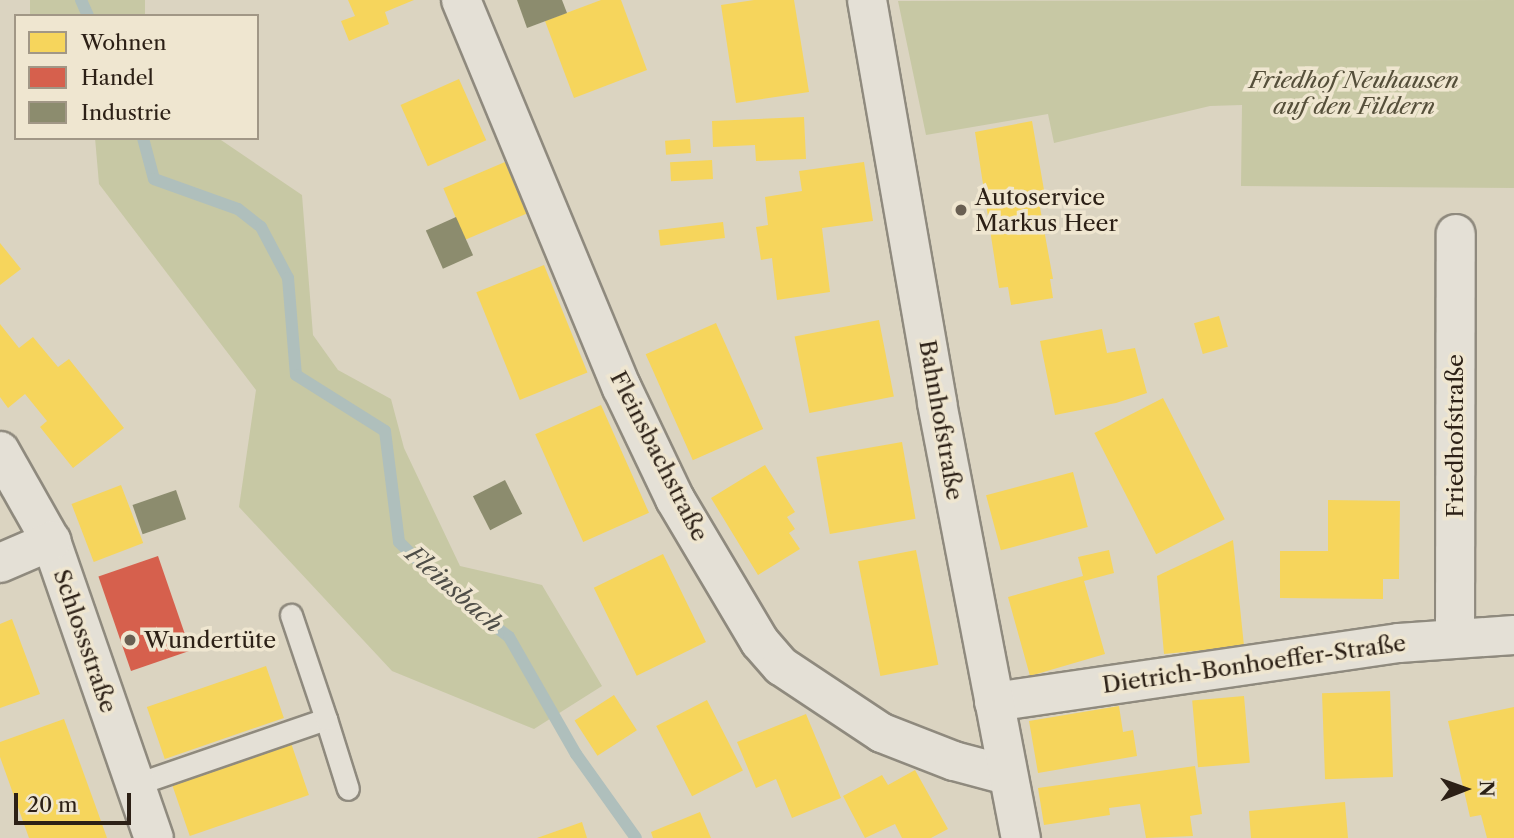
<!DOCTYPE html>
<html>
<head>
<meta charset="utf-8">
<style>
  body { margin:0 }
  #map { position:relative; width:1514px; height:838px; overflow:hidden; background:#dbd4c1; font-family:"Libre Caslon Text",serif }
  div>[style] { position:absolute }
  .green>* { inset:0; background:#c7c8a4; transform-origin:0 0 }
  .homes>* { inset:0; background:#f6d55c; transform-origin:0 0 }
  .shops>* { inset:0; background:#d6604d; transform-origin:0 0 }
  .industry>* { inset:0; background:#8c8c6e; transform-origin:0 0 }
  .stream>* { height:12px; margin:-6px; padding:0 6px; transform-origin:6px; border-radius:6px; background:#afbfbc }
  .roads { filter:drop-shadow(2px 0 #8f8a7e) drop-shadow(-2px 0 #8f8a7e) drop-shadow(0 2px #8f8a7e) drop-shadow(0 -2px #8f8a7e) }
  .lane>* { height:21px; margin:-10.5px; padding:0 10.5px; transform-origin:10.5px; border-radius:10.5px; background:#e4e0d6 }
  .street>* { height:38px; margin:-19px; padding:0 19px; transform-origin:19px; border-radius:19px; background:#e4e0d6 }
  .secondary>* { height:38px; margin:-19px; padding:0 19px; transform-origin:19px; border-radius:19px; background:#e4e0d6 }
  .dots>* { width:19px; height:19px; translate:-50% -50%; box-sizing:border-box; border:4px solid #efe6d0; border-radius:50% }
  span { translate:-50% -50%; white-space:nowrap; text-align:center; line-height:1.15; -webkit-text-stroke:7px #efe6d0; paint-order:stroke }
  .park-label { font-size:23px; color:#554f3a; font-style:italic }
  .poi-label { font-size:23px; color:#2c2016 }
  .left { translate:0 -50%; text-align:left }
  .street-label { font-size:23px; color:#2c2016 }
  .water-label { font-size:24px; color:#4e4d47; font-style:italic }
  .legend { position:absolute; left:14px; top:14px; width:245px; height:126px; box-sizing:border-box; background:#efe6d0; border:2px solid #a19786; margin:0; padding:9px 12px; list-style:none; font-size:21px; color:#2c2016 }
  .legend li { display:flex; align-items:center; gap:14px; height:35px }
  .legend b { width:35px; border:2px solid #a19786 }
  .north { position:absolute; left:1430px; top:754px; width:70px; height:70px; -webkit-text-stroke:5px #efe6d0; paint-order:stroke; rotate:89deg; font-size:19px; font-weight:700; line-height:28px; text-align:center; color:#2c2016 }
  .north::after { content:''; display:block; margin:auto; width:24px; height:32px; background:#2c2016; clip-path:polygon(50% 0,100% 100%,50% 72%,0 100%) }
  .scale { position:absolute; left:14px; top:793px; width:117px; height:32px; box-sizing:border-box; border:4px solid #2c2016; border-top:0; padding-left:9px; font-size:21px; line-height:24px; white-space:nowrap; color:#2c2016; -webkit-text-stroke:5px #efe6d0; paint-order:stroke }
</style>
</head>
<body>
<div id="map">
  <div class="green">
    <i style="left:30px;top:0;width:115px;height:17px"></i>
    <i style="clip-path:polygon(1514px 0,1514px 188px,1241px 186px,1242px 105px,1210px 106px,1054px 143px,1048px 114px,926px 135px,898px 1px)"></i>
    <i style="clip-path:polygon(95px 138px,218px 138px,302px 195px,313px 335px,338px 370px,391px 399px,404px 448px,460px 566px,542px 585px,602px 686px,534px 729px,392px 671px,239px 507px,256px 390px,99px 184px)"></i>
  </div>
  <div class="homes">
    <i style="clip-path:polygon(348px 0,414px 0,385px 12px,389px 24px,349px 41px,341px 21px,355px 16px)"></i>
    <i style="clip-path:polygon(601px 0,621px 0,647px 70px,574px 98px,545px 21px)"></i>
    <i style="clip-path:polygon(754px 0,794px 0,809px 92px,736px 103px,721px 5px)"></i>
    <i style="left:459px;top:79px;width:67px;height:64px;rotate:66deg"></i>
    <i style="clip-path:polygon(804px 117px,806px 159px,756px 161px,755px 145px,713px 147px,712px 121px)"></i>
    <i style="clip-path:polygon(1032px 121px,1044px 190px,1037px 191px,1053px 279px,1050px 279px,1053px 298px,1011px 305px,1008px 287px,999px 288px,975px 132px)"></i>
    <i style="left:690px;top:139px;width:14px;height:25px;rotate:86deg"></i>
    <i style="left:712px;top:160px;width:19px;height:42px;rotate:87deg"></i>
    <i style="left:505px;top:162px;width:56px;height:67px;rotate:67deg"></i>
    <i style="clip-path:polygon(864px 162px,873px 221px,822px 228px,830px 292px,777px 300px,772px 258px,761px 260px,756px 227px,768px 225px,765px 197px,802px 191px,799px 171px)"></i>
    <i style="left:723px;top:222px;width:16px;height:65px;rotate:83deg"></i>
    <i style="clip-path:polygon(0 243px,21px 269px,0 285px)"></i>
    <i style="left:544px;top:265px;width:116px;height:73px;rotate:68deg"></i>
    <i style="left:1219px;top:316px;width:32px;height:26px;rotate:74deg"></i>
    <i style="left:879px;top:320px;width:78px;height:86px;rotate:79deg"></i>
    <i style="left:716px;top:323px;width:116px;height:77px;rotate:66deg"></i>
    <i style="clip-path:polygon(0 324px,19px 348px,33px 337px,58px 367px,69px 359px,124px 428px,73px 468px,40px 427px,47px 421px,25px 394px,8px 408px,0 397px)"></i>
    <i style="clip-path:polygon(1102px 329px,1107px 353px,1135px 348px,1147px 393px,1116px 403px,1055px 415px,1040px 341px)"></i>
    <i style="left:1163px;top:398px;width:136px;height:77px;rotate:63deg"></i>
    <i style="left:601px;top:405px;width:118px;height:72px;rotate:66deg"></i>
    <i style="left:902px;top:442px;width:78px;height:87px;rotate:80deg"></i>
    <i style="clip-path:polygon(765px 465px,795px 512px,787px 517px,795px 529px,789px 533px,800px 549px,758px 575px,711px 498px)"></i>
    <i style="left:1073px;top:472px;width:57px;height:90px;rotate:75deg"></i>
    <i style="left:121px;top:485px;width:62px;height:53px;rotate:69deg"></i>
    <i style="clip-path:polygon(1328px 500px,1400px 501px,1399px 579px,1383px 579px,1383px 599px,1280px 598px,1280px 551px,1328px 551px)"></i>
    <i style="clip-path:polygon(1233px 540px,1244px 646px,1164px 654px,1157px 576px)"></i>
    <i style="left:916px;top:550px;width:117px;height:59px;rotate:79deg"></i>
    <i style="clip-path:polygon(1109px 550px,1114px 573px,1084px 581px,1105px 654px,1030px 676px,1008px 597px,1083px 576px,1078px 557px)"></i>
    <i style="left:663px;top:554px;width:98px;height:77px;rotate:64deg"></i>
    <i style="clip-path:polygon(12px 619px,40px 694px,0 708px,0 624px)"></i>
    <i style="left:266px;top:666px;width:55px;height:126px;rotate:71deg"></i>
    <i style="left:1390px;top:691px;width:86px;height:68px;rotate:88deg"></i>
    <i style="left:614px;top:695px;width:42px;height:47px;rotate:57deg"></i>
    <i style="left:1244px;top:696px;width:67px;height:52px;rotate:85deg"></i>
    <i style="left:707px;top:700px;width:79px;height:57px;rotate:63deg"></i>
    <i style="clip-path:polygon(1119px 706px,1123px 732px,1133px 730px,1137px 756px,1038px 773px,1029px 721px)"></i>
    <i style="clip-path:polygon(1514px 707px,1514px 838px,1487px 838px,1481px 815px,1470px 817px,1448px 721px)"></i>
    <i style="clip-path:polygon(806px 714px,841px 798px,792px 818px,776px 779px,756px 788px,737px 742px)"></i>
    <i style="clip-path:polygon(64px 719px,97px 810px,107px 838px,29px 838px,0 757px,0 742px)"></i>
    <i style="left:291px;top:743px;width:55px;height:126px;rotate:71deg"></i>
    <i style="clip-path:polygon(1195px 766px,1202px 814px,1190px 816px,1193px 836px,1146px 838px,1140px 804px,1109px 808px,1110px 815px,1044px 825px,1038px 788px)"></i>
    <i style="clip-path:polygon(915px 770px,948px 829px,931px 838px,902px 838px,895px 824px,865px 838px,843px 796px,882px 775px,888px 785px)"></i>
    <i style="clip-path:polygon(1345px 802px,1348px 838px,1251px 838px,1249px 811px)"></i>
    <i style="clip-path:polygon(700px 812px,711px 838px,653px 838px,651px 832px)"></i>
    <i style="clip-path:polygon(582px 822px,587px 838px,537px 838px)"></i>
  </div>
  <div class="shops">
    <i style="left:158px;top:556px;width:100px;height:63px;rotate:71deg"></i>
  </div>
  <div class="industry">
    <i style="clip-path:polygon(517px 0,562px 0,567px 13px,527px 28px)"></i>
    <i style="left:456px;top:217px;width:42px;height:33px;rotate:66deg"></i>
    <i style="left:505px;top:480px;width:38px;height:36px;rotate:63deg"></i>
    <i style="left:176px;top:490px;width:31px;height:46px;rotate:71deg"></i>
  </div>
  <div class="stream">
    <i style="left:81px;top:0;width:17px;rotate:66deg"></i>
    <i style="left:143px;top:138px;width:42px;rotate:75deg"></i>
    <i style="left:154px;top:179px;width:89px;rotate:19.7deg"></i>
    <i style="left:238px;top:209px;width:29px;rotate:38deg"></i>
    <i style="left:261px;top:227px;width:58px;rotate:62.1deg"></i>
    <i style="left:288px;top:278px;width:97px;rotate:85.3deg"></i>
    <i style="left:296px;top:375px;width:105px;rotate:32.2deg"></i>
    <i style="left:385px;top:431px;width:112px;rotate:82.8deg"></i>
    <i style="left:399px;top:542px;width:71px;rotate:44.4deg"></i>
    <i style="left:450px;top:592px;width:74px;rotate:37.3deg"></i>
    <i style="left:509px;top:637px;width:135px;rotate:60.2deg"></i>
    <i style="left:576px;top:754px;width:103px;rotate:54.5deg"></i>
  </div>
  <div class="roads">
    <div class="lane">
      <i style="left:326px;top:719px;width:73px;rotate:72.6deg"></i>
      <i style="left:134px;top:785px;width:203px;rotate:-19deg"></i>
      <i style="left:326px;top:719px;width:110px;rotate:-108.6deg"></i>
    </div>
    <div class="street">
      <i style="left:461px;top:0;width:420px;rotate:67.5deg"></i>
      <i style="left:622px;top:388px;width:123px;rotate:64.5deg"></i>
      <i style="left:675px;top:499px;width:166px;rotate:59.3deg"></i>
      <i style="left:760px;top:642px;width:32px;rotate:49deg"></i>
      <i style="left:781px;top:666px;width:121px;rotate:33.6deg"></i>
      <i style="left:882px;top:733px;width:77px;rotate:21.3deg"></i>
      <i style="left:954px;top:761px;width:55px;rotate:14.8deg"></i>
      <i style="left:0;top:451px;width:103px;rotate:60.5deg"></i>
      <i style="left:51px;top:541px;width:314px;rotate:70.9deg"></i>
      <i style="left:0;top:563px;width:56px;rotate:-23.3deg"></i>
      <i style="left:1455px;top:638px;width:404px;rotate:-89.9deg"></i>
      <i style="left:994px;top:702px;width:409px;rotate:-8.3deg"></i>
      <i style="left:1399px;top:643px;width:115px;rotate:-4deg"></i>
    </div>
    <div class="secondary">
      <i style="left:867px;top:0;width:409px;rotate:80.1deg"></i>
      <i style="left:937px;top:403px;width:443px;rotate:79.1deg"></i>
    </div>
  </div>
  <div class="dots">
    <i style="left:961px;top:210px;background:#695f52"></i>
    <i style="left:130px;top:640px;background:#695f52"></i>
  </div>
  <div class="park-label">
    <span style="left:1354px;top:93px">Friedhof Neuhausen<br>auf den Fildern</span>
  </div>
  <div class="poi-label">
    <span class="left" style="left:975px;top:210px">Autoservice<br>Markus Heer</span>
    <span class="left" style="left:144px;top:640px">Wundertüte</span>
  </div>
  <div class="street-label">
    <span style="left:941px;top:420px;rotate:80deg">Bahnhofstraße</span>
    <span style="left:1455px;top:436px;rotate:-90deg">Friedhofstraße</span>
    <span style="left:659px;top:456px;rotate:63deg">Fleinsbachstraße</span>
    <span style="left:85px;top:641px;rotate:71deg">Schlossstraße</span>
    <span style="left:1254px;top:664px;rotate:-8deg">Dietrich-Bonhoeffer-Straße</span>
  </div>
  <div class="water-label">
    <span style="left:454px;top:589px;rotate:41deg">Fleinsbach</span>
  </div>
  <ul class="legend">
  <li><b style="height:19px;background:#f6d55c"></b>Wohnen</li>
  <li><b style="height:19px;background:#d6604d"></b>Handel</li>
  <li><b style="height:19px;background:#8c8c6e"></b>Industrie</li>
  </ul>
  <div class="north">N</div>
  <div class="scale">20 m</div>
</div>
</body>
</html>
